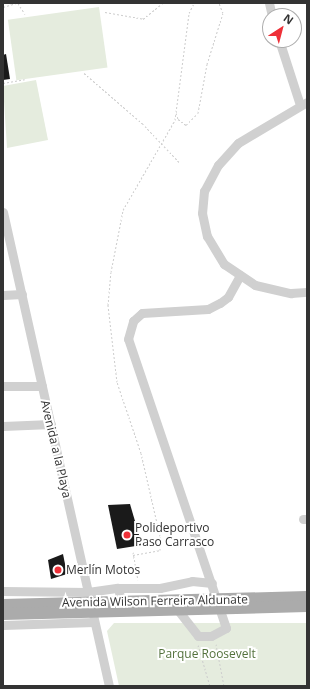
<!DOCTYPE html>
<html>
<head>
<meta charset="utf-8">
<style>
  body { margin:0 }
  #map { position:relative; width:310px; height:689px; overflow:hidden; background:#fff; font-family:"Open Sans",sans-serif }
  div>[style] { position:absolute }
  .green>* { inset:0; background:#e5ecde; transform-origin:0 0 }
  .building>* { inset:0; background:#1a1a1a }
  .path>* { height:1px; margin-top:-0.5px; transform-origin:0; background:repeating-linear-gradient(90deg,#cdcdcd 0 2px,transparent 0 4px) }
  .minor>* { height:9px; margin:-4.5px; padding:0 4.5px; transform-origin:4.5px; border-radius:4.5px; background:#d0d0d0 }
  .major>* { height:12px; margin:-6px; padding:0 6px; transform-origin:6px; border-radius:6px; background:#ababab }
  .dots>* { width:11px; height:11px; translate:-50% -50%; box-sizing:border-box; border:2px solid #fff; border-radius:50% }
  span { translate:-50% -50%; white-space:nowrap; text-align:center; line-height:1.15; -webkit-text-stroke:4px #fff; paint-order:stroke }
  .street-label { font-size:12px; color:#333 }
  .poi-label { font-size:12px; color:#333 }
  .left { translate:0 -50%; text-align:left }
  .park-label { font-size:12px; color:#54723d }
  .frame { position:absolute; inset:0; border:4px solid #333; pointer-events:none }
  .north { position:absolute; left:262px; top:8px; width:40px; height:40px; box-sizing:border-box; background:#fff; border:1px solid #adadad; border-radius:50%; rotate:36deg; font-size:11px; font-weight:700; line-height:16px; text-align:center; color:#333 }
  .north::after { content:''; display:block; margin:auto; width:14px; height:18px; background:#ee3038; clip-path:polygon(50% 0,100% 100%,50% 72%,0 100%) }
</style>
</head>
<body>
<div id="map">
  <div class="green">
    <i style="left:99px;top:7px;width:61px;height:92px;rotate:82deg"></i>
    <i style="clip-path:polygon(36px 80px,48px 140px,7px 148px,3px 86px)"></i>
    <i style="clip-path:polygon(114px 623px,307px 623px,307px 686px,119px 686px,107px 631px)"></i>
  </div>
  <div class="building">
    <i style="clip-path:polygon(6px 54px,10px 79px,3px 80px,3px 55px)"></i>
    <i style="clip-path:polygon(130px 504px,142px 545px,117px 549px,108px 505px)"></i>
    <i style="clip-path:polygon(63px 554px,67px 574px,51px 579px,48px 560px)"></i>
  </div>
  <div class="path">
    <i style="left:18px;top:3px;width:13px;rotate:58deg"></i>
    <i style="left:3px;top:7px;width:14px;rotate:-17deg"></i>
    <i style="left:105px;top:12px;width:39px;rotate:10deg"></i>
    <i style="left:143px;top:19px;width:26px;rotate:-39deg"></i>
    <i style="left:84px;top:73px;width:77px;rotate:40.8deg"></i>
    <i style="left:142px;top:123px;width:55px;rotate:46.5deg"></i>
    <i style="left:3px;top:83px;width:22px;rotate:-10deg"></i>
    <i style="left:176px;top:113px;width:6px;rotate:72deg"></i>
    <i style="left:178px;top:119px;width:10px;rotate:37deg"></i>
    <i style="left:186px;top:125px;width:17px;rotate:-45deg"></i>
    <i style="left:198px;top:113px;width:50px;rotate:-79.6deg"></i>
    <i style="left:207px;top:64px;width:53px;rotate:-72.6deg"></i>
    <i style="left:223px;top:13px;width:11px;rotate:-112deg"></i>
    <i style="left:137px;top:525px;width:21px;rotate:5deg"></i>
    <i style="left:133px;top:552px;width:28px;rotate:80deg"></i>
    <i style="left:133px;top:555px;width:27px;rotate:-10deg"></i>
    <i style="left:160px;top:550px;width:14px;rotate:-90deg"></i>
    <i style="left:160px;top:536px;width:85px;rotate:-102.9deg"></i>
    <i style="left:141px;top:453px;width:75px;rotate:-108.7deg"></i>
    <i style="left:117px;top:382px;width:78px;rotate:-96.7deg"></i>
    <i style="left:108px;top:305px;width:33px;rotate:-85deg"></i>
    <i style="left:111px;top:272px;width:63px;rotate:-79deg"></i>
    <i style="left:123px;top:210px;width:104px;rotate:-60deg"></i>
    <i style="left:175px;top:120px;width:108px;rotate:-82.5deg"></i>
    <i style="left:189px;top:13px;width:11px;rotate:-63deg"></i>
    <i style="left:216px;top:644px;width:43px;rotate:79.2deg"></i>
    <i style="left:198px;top:645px;width:43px;rotate:73.7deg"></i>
  </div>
  <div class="minor">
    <i style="left:269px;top:3px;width:13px;rotate:77deg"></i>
    <i style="left:279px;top:40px;width:68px;rotate:72.1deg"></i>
    <i style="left:307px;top:102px;width:80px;rotate:149.3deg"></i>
    <i style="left:238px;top:143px;width:30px;rotate:132deg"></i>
    <i style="left:218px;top:165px;width:30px;rotate:118deg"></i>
    <i style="left:204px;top:191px;width:22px;rotate:95deg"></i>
    <i style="left:202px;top:213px;width:24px;rotate:78deg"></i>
    <i style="left:207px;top:236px;width:33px;rotate:59deg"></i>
    <i style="left:224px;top:264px;width:37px;rotate:34deg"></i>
    <i style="left:255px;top:285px;width:37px;rotate:13deg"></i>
    <i style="left:291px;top:293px;width:16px;rotate:-4deg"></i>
    <i style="left:3px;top:212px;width:486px;rotate:77.4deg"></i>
    <i style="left:3px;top:295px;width:19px;rotate:-3deg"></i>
    <i style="left:3px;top:386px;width:39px"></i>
    <i style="left:3px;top:426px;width:48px;rotate:-2.4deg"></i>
    <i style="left:303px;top:519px;width:4px"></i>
    <i style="left:3px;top:591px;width:85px;rotate:0.7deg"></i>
    <i style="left:88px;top:592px;width:30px;rotate:-8deg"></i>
    <i style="left:121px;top:601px;width:13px;rotate:-103deg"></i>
    <i style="left:118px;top:588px;width:42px"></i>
    <i style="left:160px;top:588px;width:33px;rotate:-12deg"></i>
    <i style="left:192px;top:581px;width:20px;rotate:6deg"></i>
    <i style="left:177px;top:609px;width:34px;rotate:52deg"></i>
    <i style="left:198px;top:636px;width:13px"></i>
    <i style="left:211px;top:636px;width:17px;rotate:-28deg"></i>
    <i style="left:226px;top:628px;width:305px;rotate:-108.7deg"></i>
    <i style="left:128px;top:339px;width:19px;rotate:-74deg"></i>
    <i style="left:133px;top:321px;width:12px;rotate:-42deg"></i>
    <i style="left:142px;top:313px;width:66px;rotate:-3.5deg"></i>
    <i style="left:208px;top:309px;width:13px;rotate:-27deg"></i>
    <i style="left:220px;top:303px;width:10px;rotate:-37deg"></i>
    <i style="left:228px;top:297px;width:25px;rotate:-61deg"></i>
    <i style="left:3px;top:625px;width:91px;rotate:-1.9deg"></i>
  </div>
  <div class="major">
    <i style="left:3px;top:605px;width:304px;rotate:-1.5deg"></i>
    <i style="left:3px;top:614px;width:304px;rotate:-1.5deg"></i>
  </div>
  <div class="dots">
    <i style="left:127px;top:535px;background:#ee3038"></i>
    <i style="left:58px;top:570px;background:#ee3038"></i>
  </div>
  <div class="street-label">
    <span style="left:56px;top:449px;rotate:77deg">Avenida a la Playa</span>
    <span style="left:155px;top:601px;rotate:-1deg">Avenida Wilson Ferreira Aldunate</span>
  </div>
  <div class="poi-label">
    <span class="left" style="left:135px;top:535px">Polideportivo<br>Paso Carrasco</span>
    <span class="left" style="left:66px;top:570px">Merlín Motos</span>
  </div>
  <div class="park-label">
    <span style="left:207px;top:654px">Parque Roosevelt</span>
  </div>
  <div class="frame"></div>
  <div class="north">N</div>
</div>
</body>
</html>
